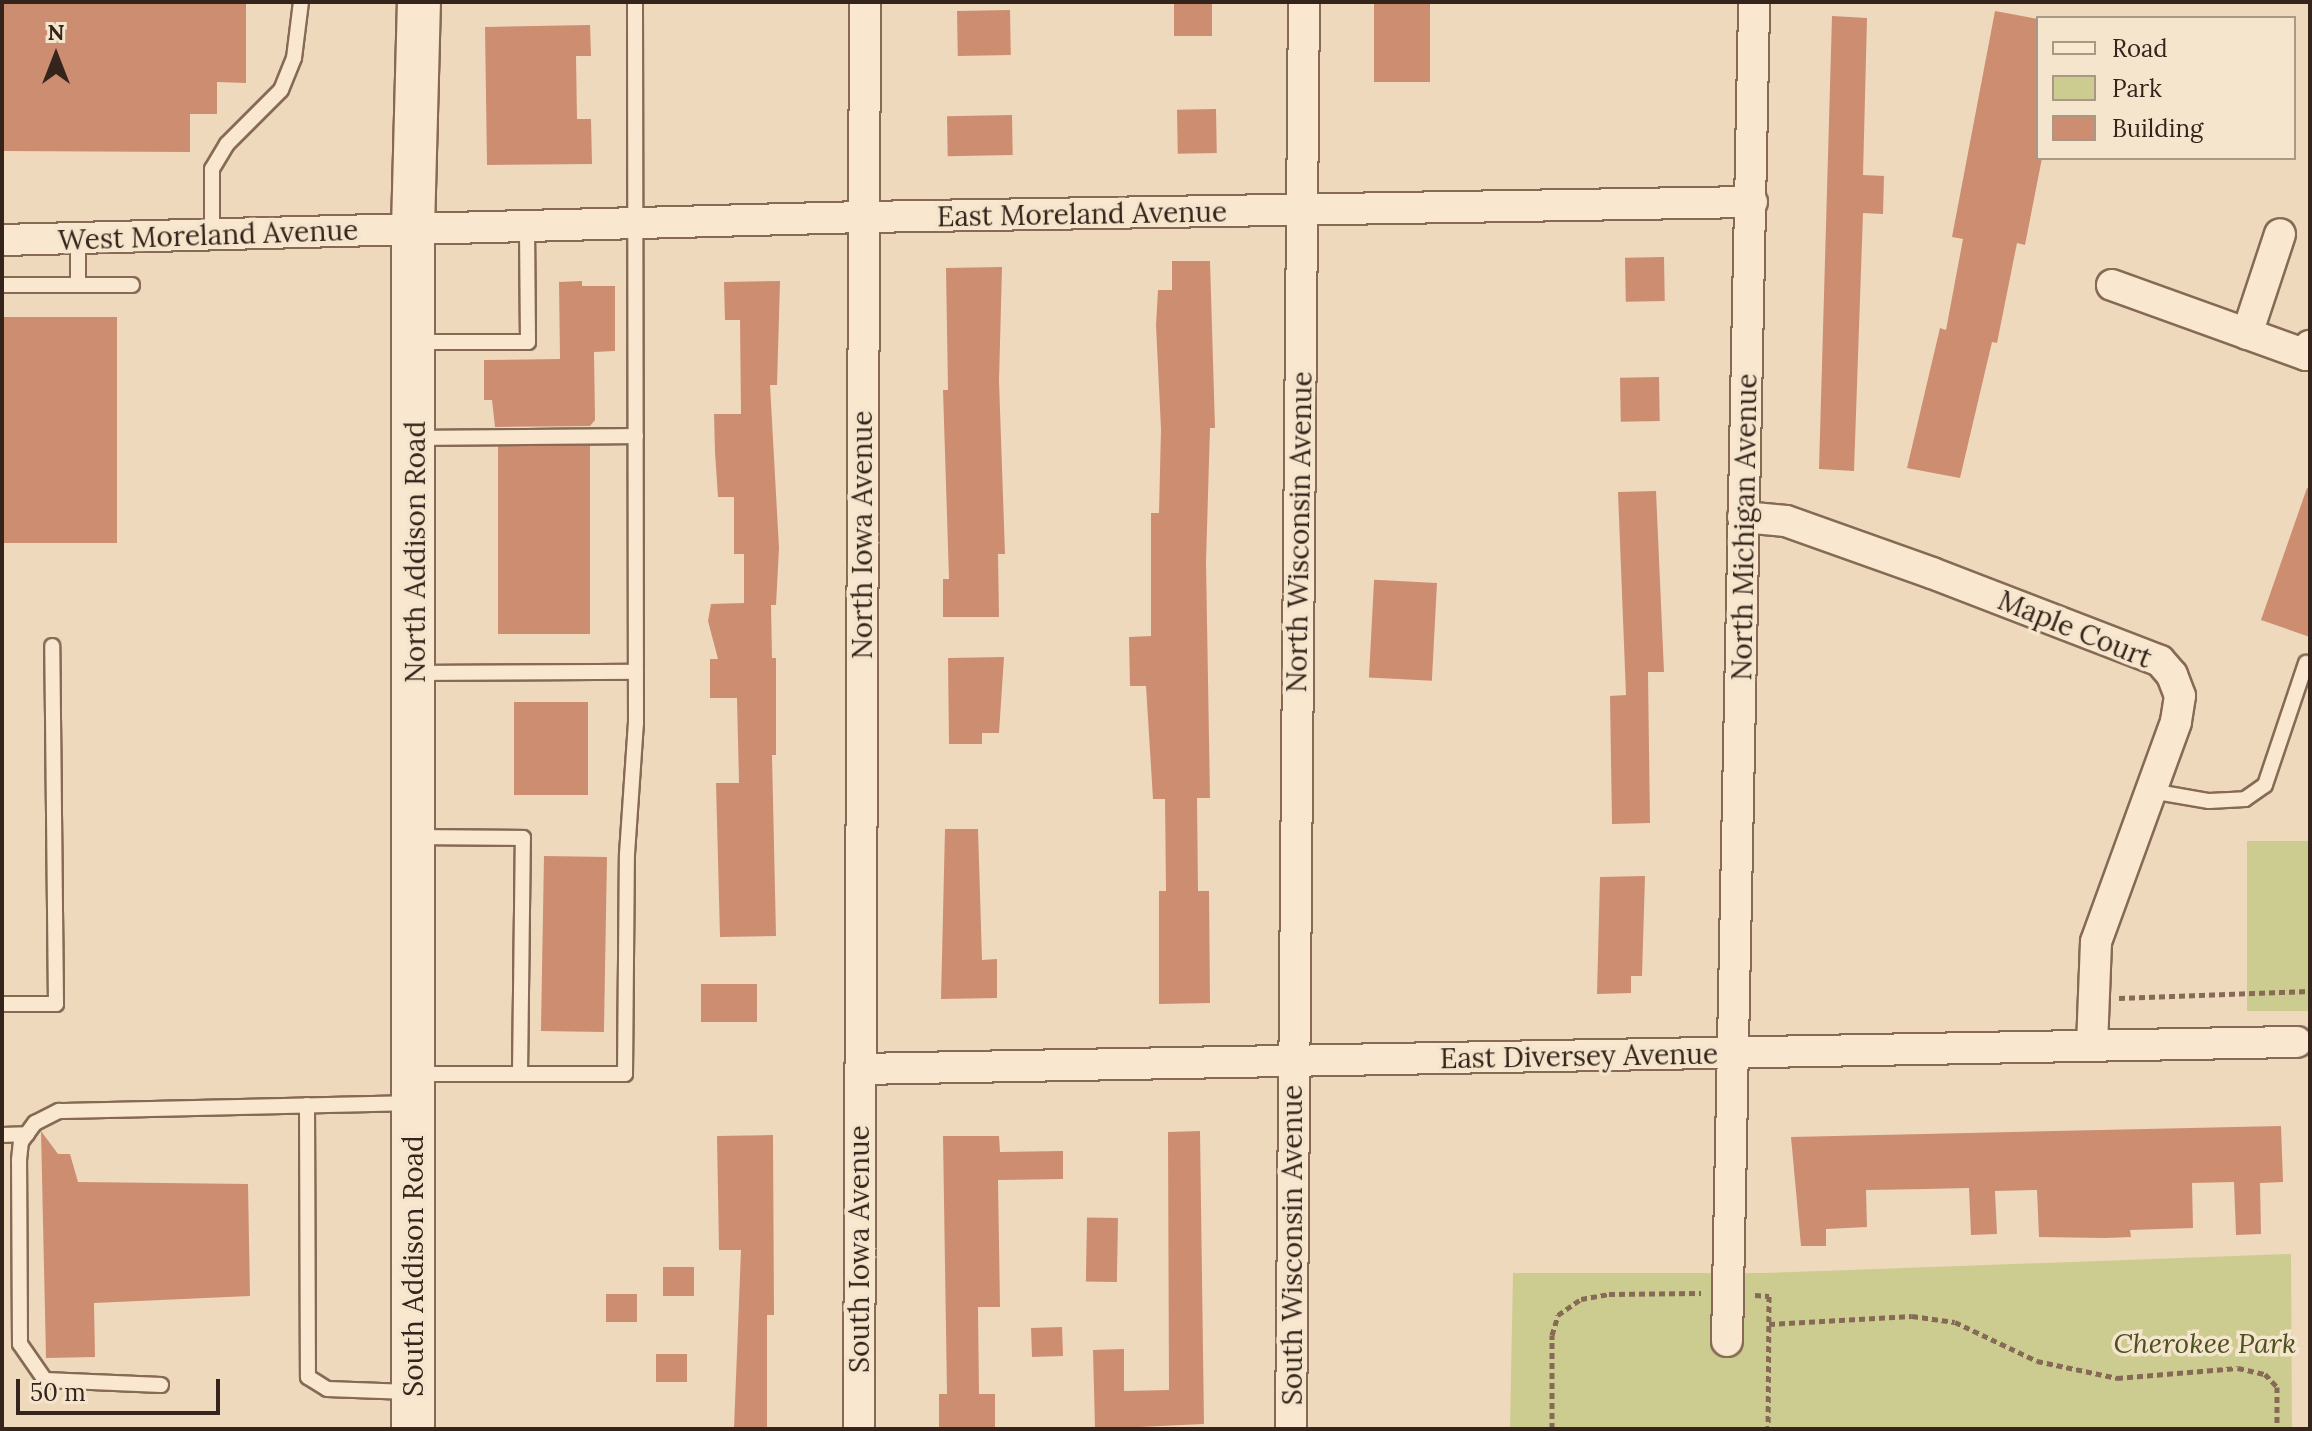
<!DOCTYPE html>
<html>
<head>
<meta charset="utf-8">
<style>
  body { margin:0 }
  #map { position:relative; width:2312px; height:1431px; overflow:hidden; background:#eed9bc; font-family:Lora,serif }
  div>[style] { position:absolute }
  .green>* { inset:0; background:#cccc91; transform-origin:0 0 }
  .building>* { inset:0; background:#cd8d71; transform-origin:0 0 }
  .path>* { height:5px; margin-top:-2.5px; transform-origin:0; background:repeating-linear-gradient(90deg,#866a56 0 6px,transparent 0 10px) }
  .roads { filter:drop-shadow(2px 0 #866a56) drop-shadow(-2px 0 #866a56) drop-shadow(0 2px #866a56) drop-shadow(0 -2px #866a56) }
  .lane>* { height:14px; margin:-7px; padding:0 7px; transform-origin:7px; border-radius:7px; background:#f9e8cf }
  .street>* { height:30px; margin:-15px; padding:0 15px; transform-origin:15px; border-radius:15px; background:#f9e8cf }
  .secondary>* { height:42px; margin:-21px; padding:0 21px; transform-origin:21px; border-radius:21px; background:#f9e8cf }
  span { translate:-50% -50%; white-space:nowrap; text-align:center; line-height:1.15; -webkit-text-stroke:7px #f5e5cc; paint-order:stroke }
  .street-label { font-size:28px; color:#35241b }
  .park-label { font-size:28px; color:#4b5121; font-style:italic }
  .frame { position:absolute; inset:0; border:4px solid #35241b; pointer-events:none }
  .legend { position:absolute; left:2036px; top:16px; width:260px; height:144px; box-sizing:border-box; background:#f5e5cc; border:2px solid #a89885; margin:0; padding:10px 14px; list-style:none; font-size:24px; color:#35241b }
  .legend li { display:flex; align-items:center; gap:16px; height:40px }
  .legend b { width:40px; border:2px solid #a89885 }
  .north { position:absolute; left:16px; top:16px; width:80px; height:80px; -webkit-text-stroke:6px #f5e5cc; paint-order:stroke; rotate:0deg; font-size:22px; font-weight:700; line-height:32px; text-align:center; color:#35241b }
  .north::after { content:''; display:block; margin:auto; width:28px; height:36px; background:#35241b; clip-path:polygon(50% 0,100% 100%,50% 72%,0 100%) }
  .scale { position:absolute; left:16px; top:1379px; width:204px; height:36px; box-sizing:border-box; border:4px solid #35241b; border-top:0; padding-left:10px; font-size:24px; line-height:28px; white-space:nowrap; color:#35241b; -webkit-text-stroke:6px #f5e5cc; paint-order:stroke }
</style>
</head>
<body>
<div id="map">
  <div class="green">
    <i style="left:2310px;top:841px;width:170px;height:63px;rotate:90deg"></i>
    <i style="clip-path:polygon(2291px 1254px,2292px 1429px,1510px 1429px,1513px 1273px,1767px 1273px)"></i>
  </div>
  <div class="building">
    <i style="clip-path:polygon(2px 2px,246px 2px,246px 83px,217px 82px,217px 114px,190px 114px,190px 152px,2px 151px)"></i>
    <i style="left:1174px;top:2px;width:38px;height:34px"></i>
    <i style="left:1374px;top:2px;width:56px;height:80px"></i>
    <i style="left:1010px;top:10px;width:45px;height:53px;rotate:89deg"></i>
    <i style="clip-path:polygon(1995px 11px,2038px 19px,2038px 158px,2042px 158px,2025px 245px,2017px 243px,1997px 343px,1992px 342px,1960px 478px,1907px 468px,1940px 328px,1946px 330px,1963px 239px,1952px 237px)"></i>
    <i style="clip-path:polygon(1832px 16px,1867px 18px,1863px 175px,1884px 176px,1883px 214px,1863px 213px,1854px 471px,1819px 469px)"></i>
    <i style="clip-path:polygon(590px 25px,591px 56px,576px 56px,577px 119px,591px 119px,592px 164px,487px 165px,485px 27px)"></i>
    <i style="left:1216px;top:109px;width:44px;height:39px;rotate:89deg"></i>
    <i style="left:1012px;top:115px;width:40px;height:65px;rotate:89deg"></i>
    <i style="left:1664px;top:257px;width:44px;height:39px;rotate:89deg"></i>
    <i style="clip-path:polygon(1172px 261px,1210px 261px,1215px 428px,1210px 428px,1206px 562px,1210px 798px,1197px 798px,1198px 891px,1209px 891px,1210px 1003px,1159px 1004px,1159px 891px,1166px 891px,1165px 799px,1153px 799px,1146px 686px,1130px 686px,1129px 637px,1151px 636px,1151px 513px,1159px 513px,1161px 429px,1156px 325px,1158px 290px,1172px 290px)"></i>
    <i style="clip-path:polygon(1002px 267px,999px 381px,1005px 554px,998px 554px,999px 617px,943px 617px,943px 579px,949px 579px,943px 390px,948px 390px,946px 268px)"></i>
    <i style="clip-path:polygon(582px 281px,582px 286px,615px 286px,615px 351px,594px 352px,595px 420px,590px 426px,495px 427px,492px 400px,484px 400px,484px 360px,560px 359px,559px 282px)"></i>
    <i style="clip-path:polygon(780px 281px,777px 385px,770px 385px,779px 548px,776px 605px,771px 605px,772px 658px,776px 658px,776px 755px,772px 755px,776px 936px,720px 937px,716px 783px,739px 783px,737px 698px,710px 698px,710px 659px,718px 659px,708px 621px,711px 604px,744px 603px,744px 554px,734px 554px,734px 497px,718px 497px,715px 452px,714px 414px,741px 414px,740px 320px,725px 320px,724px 282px)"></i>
    <i style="left:2px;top:317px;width:115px;height:226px"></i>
    <i style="left:1659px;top:377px;width:44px;height:39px;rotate:89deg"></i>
    <i style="left:590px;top:446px;width:188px;height:92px;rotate:90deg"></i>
    <i style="clip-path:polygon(2307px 488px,2310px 489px,2310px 637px,2261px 620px)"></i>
    <i style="clip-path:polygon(1656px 491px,1664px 672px,1648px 672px,1650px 823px,1612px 824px,1610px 696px,1626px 695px,1618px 492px)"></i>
    <i style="left:1437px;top:583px;width:98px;height:63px;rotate:93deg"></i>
    <i style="clip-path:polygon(1004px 657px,999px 733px,982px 733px,982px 744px,949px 744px,948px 658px)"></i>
    <i style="left:514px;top:702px;width:74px;height:93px"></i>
    <i style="clip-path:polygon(945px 829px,978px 829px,982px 960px,997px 959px,997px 998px,941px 999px)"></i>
    <i style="left:544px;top:856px;width:63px;height:175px;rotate:1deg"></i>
    <i style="clip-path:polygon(1645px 876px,1642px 976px,1631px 976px,1631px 993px,1597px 994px,1600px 877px)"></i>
    <i style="left:757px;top:984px;width:38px;height:56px;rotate:90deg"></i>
    <i style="clip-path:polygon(2281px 1126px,2283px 1182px,2260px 1183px,2261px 1234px,2236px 1235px,2234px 1182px,2192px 1183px,2193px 1228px,2130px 1230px,2131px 1237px,2105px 1238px,2039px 1237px,2037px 1190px,1995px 1191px,1997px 1234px,1971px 1235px,1969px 1188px,1926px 1189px,1866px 1190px,1867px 1227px,1826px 1229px,1826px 1246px,1801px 1246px,1791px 1137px)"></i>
    <i style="clip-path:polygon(41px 1131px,58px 1154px,70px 1154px,78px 1182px,248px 1184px,250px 1296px,94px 1303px,95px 1357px,46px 1358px)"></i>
    <i style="clip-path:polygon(1200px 1131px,1204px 1424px,1095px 1429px,1093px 1350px,1124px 1349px,1124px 1391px,1169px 1390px,1168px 1132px)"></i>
    <i style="clip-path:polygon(773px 1135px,774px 1315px,767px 1315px,767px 1429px,734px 1429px,741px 1250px,719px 1250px,717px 1136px)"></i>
    <i style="clip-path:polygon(943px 1136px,999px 1136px,1000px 1152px,1063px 1151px,1063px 1179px,998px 1180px,1000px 1307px,978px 1307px,979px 1394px,995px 1394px,995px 1429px,939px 1429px,939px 1394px,947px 1394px)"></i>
    <i style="left:1118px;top:1218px;width:64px;height:31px;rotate:91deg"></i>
    <i style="left:663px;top:1267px;width:31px;height:29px"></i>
    <i style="left:606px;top:1294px;width:31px;height:28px"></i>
    <i style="left:1062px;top:1327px;width:29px;height:31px;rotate:88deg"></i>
    <i style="left:656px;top:1354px;width:31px;height:28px"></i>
  </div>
  <div class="path">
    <i style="left:2119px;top:998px;width:191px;rotate:-2.1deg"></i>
    <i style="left:1755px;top:1295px;width:14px;rotate:4deg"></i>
    <i style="left:1769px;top:1296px;width:133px;rotate:90.4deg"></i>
    <i style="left:1769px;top:1324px;width:143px;rotate:-3.2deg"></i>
    <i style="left:1912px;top:1316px;width:43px;rotate:7.9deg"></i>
    <i style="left:1955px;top:1322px;width:91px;rotate:25.4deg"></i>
    <i style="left:2037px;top:1361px;width:82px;rotate:12deg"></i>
    <i style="left:2117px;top:1378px;width:121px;rotate:-4.7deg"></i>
    <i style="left:2238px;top:1368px;width:28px;rotate:13deg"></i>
    <i style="left:2265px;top:1374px;width:18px;rotate:47deg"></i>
    <i style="left:2277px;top:1387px;width:42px;rotate:90deg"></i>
    <i style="left:1552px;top:1429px;width:94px;rotate:-90deg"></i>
    <i style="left:1552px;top:1335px;width:21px;rotate:-73deg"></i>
    <i style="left:1558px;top:1315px;width:28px;rotate:-35deg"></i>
    <i style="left:1581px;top:1299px;width:28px;rotate:-10deg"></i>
    <i style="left:1609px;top:1294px;width:92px;rotate:-0.6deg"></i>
  </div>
  <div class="roads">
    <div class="lane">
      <i style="left:212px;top:234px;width:65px;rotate:-90deg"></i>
      <i style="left:212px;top:169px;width:29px;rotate:-59deg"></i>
      <i style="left:227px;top:144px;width:76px;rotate:-45deg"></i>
      <i style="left:281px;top:90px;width:35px;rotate:-68deg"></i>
      <i style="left:294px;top:58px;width:56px;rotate:-82.9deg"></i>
      <i style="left:2px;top:285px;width:76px"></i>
      <i style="left:78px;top:285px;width:47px;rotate:-90deg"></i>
      <i style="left:78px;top:285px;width:54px"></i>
      <i style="left:416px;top:342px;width:112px"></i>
      <i style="left:528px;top:342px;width:115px;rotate:-90.5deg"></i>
      <i style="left:416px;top:438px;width:220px;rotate:-0.5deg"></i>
      <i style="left:416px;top:673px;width:220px;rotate:-0.3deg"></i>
      <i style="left:2151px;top:791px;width:59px;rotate:9.8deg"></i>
      <i style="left:2209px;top:801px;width:36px;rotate:-3deg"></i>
      <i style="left:2245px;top:799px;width:24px;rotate:-35deg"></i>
      <i style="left:2265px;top:785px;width:129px;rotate:-71.4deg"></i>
      <i style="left:2px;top:1004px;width:54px"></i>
      <i style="left:56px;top:1004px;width:358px;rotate:-90.6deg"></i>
      <i style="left:418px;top:1074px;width:102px"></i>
      <i style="left:520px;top:1074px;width:236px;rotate:-89.3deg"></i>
      <i style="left:523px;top:838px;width:105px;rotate:-179.5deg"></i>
      <i style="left:520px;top:1074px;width:105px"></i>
      <i style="left:625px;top:1074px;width:220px;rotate:-89.5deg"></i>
      <i style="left:627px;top:854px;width:131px;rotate:-86.1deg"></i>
      <i style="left:636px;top:723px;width:721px;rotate:-90.08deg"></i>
      <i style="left:307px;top:1105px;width:272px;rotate:89.8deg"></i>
      <i style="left:308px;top:1377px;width:22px;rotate:32deg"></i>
      <i style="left:327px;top:1389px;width:82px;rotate:2.1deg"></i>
      <i style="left:2px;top:1135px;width:25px;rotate:-2deg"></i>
      <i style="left:161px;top:1385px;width:116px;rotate:-177.5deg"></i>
      <i style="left:45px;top:1380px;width:44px;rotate:-124.8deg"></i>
      <i style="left:20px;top:1344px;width:184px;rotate:-90.3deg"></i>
      <i style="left:19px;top:1160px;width:18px;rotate:-84deg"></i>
      <i style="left:21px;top:1142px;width:24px;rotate:-54deg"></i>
      <i style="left:35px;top:1123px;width:27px;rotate:-27deg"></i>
      <i style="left:59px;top:1111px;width:350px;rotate:-1.3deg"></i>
    </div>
    <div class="street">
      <i style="left:2px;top:240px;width:862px;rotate:-1.53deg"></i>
      <i style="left:864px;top:217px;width:888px;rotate:-0.97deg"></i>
      <i style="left:2112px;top:285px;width:206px;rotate:19.8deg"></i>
      <i style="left:2306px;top:355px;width:10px;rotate:-66deg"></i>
      <i style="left:2247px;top:334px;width:105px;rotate:-71.7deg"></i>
      <i style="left:1743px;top:517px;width:43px;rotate:5.3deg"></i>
      <i style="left:1786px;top:521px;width:155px;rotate:19.6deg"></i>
      <i style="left:1932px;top:573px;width:244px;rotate:21.1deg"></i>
      <i style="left:2160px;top:661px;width:18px;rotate:49deg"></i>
      <i style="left:2172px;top:675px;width:22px;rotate:69deg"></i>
      <i style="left:2180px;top:696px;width:26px;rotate:99deg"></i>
      <i style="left:2176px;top:722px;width:234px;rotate:110deg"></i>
      <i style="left:2096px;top:942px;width:103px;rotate:92.2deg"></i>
      <i style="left:860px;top:1069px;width:1437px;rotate:-1.08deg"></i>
      <i style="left:1727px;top:1341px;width:1339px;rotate:-88.84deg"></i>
      <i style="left:859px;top:1429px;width:1427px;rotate:-89.76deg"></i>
      <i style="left:1291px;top:1429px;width:1427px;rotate:-89.48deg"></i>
    </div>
    <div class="secondary">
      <i style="left:413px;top:1429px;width:1200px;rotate:-90deg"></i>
      <i style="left:413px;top:229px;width:227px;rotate:-88.5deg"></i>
    </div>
  </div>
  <div class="street-label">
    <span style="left:1082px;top:214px;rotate:-1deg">East Moreland Avenue</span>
    <span style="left:208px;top:235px;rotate:-2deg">West Moreland Avenue</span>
    <span style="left:1744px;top:527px;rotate:-89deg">North Michigan Avenue</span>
    <span style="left:1299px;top:532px;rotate:-89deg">North Wisconsin Avenue</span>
    <span style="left:862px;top:535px;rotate:-90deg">North Iowa Avenue</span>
    <span style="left:415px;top:552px;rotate:-90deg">North Addison Road</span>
    <span style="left:2075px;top:629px;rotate:22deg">Maple Court</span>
    <span style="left:1579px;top:1056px;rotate:-1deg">East Diversey Avenue</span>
    <span style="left:1292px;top:1245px;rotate:-90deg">South Wisconsin Avenue</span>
    <span style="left:859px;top:1249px;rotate:-90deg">South Iowa Avenue</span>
    <span style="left:413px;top:1266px;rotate:-90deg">South Addison Road</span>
  </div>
  <div class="park-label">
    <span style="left:2205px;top:1343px">Cherokee Park</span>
  </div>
  <div class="frame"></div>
  <ul class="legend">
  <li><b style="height:10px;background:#f9e8cf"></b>Road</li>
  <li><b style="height:22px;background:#cccc91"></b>Park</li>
  <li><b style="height:22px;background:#cd8d71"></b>Building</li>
  </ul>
  <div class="north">N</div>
  <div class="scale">50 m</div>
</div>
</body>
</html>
